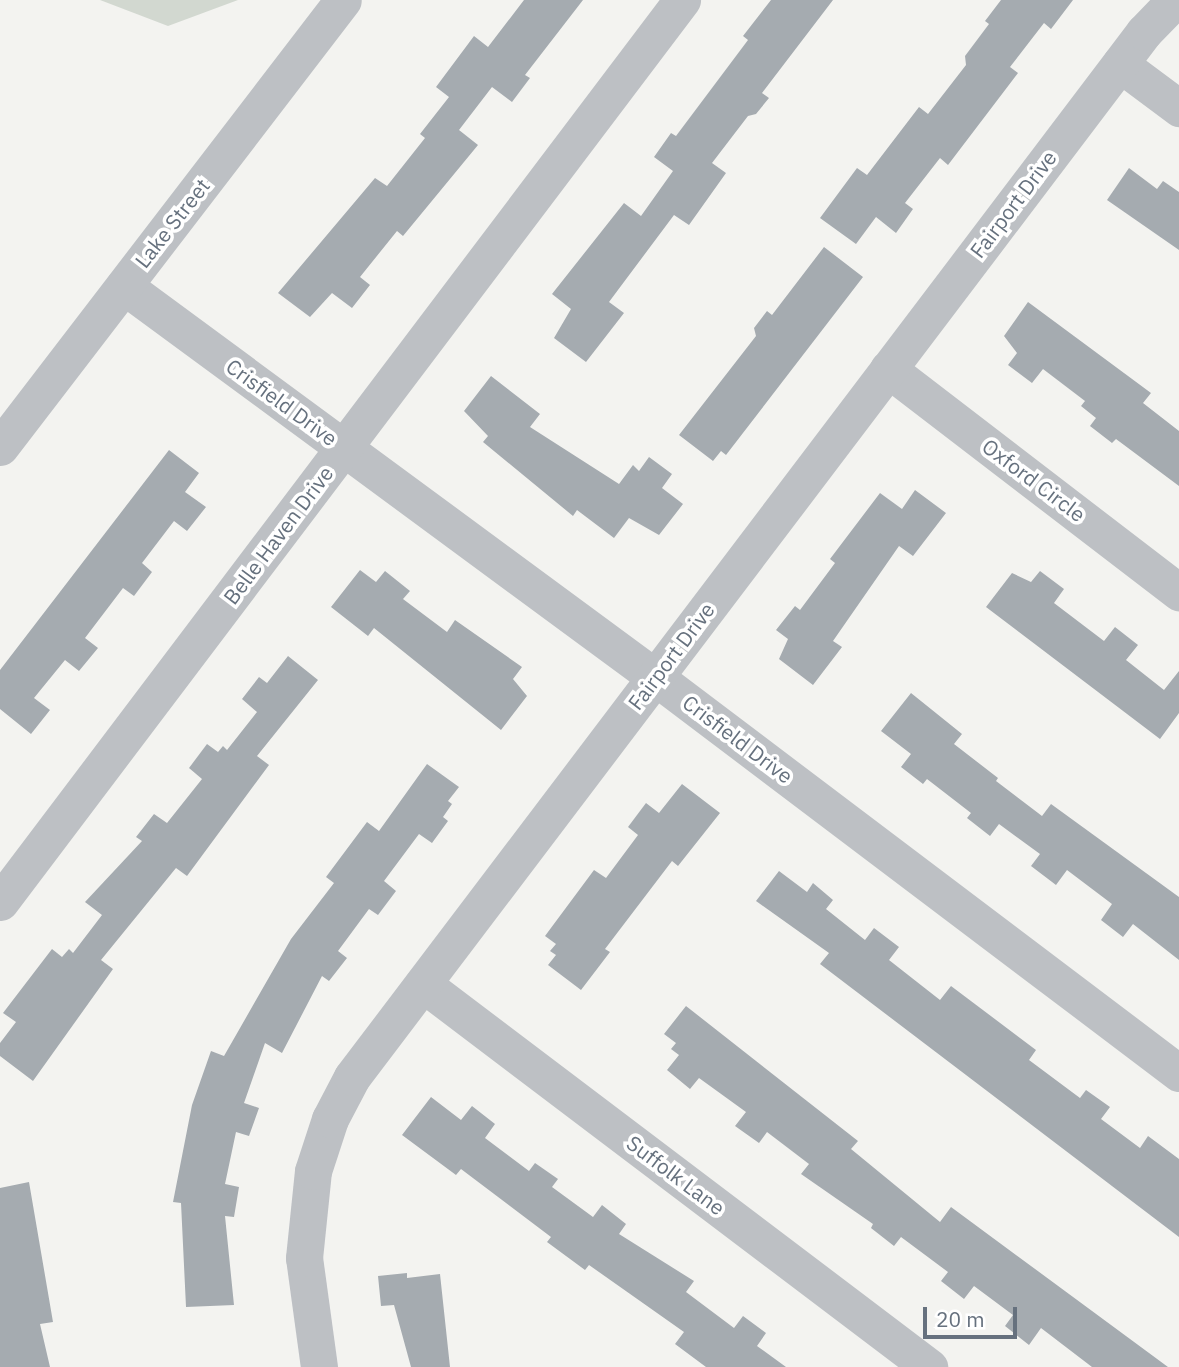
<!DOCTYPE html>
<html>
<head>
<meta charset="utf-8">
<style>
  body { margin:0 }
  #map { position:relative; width:1179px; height:1367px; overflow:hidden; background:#f3f3f0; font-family:"IBM Plex Sans",sans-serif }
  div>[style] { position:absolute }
  .green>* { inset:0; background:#d2d8d0 }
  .building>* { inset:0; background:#a5abb0 }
  .minor>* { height:37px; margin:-18.5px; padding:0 18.5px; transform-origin:18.5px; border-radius:18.5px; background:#bdc0c4 }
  span { translate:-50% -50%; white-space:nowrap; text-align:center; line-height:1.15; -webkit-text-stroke:7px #fff; paint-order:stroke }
  .street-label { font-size:21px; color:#66717e }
  .scale { position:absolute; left:923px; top:1307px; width:94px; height:32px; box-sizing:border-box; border:4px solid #66717e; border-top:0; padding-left:9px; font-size:21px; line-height:24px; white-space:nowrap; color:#66717e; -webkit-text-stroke:5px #fff; paint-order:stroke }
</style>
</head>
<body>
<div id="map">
  <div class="green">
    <i style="clip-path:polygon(100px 0,238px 0,168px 26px)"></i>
  </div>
  <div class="building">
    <i style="clip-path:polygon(524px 0,583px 0,525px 75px,530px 78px,512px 102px,492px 87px,459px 130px,478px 145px,403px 236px,397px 231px,360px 277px,370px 285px,352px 308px,332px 293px,310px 317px,278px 293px,375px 178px,387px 186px,425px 138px,420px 134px,449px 97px,436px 87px,474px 36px,488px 47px)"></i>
    <i style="clip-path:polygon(771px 0,833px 0,762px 93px,769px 98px,756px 114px,748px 116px,712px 163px,726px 173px,689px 225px,674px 215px,609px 302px,624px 313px,586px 362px,554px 338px,571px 309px,552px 294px,624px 203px,641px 216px,673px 171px,654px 157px,671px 133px,676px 136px,748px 40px,743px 36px)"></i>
    <i style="clip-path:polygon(1001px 0,1073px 0,1051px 29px,1044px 23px,1010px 67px,1018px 73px,948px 165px,940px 158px,905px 203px,913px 209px,896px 233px,876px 217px,856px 244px,820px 218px,857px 168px,867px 175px,919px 107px,928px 114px,966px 65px,965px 56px,989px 24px,985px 21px)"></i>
    <i style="clip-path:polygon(1129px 168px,1157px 189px,1163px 181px,1179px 192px,1179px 250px,1107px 200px)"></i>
    <i style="clip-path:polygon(824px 247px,863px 277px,726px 455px,721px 451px,713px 461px,679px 435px,756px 336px,754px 328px,767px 311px,772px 315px)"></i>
    <i style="clip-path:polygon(1028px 302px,1151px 393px,1143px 403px,1179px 431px,1179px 486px,1116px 439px,1112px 443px,1090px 426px,1096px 418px,1081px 406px,1085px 401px,1043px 369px,1032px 383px,1008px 365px,1017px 353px,1004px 336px)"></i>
    <i style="clip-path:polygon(491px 376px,540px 414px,530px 427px,619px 484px,633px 465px,639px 471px,649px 457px,672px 474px,662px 488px,683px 504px,659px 535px,629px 518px,614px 538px,577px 510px,573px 516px,483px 442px,488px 436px,464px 411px)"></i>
    <i style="clip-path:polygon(169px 450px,199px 473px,185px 492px,206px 507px,187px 531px,174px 521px,142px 563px,152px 572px,134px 596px,123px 588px,85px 638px,98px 648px,79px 671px,65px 660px,34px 698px,50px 710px,31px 734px,0 709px,0 670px)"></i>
    <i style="clip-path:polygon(915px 490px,946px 513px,913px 556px,899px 546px,833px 641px,842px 647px,813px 685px,779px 659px,788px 639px,776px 630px,795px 606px,800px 610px,835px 563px,830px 559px,880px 493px,902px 509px)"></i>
    <i style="clip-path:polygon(360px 570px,376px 582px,385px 571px,410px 591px,403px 599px,447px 632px,455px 620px,522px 667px,513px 679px,527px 696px,501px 730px,374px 628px,368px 636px,331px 607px)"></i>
    <i style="clip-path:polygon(1040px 571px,1064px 589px,1054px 603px,1104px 641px,1115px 627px,1138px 645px,1126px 660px,1164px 690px,1179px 671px,1179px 713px,1160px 739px,986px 607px,1012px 573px,1031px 582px)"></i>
    <i style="clip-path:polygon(288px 656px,318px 680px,257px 756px,269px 765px,187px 876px,176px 868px,101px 960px,113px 969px,33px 1081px,0 1056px,0 1043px,16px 1022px,3px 1013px,52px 949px,62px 957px,69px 949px,73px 953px,102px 915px,85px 902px,142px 841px,136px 837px,154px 814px,167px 823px,202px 779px,189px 768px,207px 744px,218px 752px,223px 746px,227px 750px,257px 712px,242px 699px,259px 677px,267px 683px)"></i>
    <i style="clip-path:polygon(911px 693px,962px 734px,954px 744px,998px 778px,996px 781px,1042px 816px,1051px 804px,1179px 897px,1179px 960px,1133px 924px,1123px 937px,1101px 920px,1112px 904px,1067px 870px,1056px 885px,1031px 866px,1040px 854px,999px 824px,990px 836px,967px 818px,971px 813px,927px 779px,923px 784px,901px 767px,911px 754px,881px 731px)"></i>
    <i style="clip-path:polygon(427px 764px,459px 787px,448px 801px,452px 804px,443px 817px,448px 821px,432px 843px,419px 834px,384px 881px,396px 891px,378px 915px,369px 909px,338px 951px,347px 958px,329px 981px,322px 976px,282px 1053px,265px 1043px,244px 1103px,259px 1108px,249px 1136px,236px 1132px,225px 1184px,239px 1187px,234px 1217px,225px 1216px,234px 1305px,186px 1307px,181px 1203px,173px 1202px,192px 1105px,211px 1051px,224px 1056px,291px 939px,334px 883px,326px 877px,367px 822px,379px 831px)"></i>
    <i style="clip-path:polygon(682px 784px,720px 813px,678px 866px,672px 861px,605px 949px,610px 952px,581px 990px,548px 965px,556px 955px,550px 951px,556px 944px,545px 936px,594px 870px,606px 878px,638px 835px,628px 827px,646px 803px,659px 813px)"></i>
    <i style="clip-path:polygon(779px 871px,807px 892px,813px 883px,833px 900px,826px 909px,865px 940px,874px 928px,899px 947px,889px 960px,940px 1000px,951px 986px,1036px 1050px,1029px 1060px,1080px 1098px,1086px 1090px,1110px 1107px,1101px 1119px,1140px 1148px,1148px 1136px,1179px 1159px,1179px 1237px,820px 964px,829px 953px,756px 901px)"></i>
    <i style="clip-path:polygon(686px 1006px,858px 1141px,851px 1149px,940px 1222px,951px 1207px,1168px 1367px,1092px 1367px,1041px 1328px,1029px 1345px,1005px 1326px,1013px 1315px,974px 1286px,964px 1299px,941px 1281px,948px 1272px,901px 1237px,894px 1246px,871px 1228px,873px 1224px,801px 1174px,809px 1164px,767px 1132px,759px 1143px,735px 1126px,746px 1112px,699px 1078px,690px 1089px,667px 1070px,679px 1055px,671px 1049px,676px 1043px,664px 1034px)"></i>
    <i style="clip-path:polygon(431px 1097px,461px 1120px,472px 1106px,495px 1124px,485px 1138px,529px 1171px,535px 1163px,558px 1179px,552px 1187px,593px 1217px,602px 1205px,626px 1224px,619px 1234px,694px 1281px,686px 1292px,734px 1328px,743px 1316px,766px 1333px,757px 1346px,786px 1367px,706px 1367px,675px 1344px,684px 1332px,589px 1265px,585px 1270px,547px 1242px,551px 1237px,461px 1169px,456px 1175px,402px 1135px)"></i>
    <i style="clip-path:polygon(29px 1182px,53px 1322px,40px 1324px,50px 1367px,0 1367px,0 1188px)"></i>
    <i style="clip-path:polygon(407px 1273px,407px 1278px,440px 1274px,450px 1367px,411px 1367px,394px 1305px,381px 1306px,378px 1276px)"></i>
  </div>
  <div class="minor">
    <i style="left:1120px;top:64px;width:74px;rotate:36.7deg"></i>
    <i style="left:124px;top:286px;width:659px;rotate:36.37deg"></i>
    <i style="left:655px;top:677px;width:657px;rotate:37.08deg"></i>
    <i style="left:888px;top:369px;width:367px;rotate:37.5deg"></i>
    <i style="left:0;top:447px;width:563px;rotate:-52.5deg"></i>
    <i style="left:0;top:902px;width:1131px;rotate:-52.91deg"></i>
    <i style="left:423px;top:984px;width:635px;rotate:37.12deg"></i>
    <i style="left:319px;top:1367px;width:110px;rotate:-97.8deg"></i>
    <i style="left:304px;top:1258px;width:87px;rotate:-84.1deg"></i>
    <i style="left:313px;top:1171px;width:55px;rotate:-71.9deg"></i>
    <i style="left:330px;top:1119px;width:47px;rotate:-62.4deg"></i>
    <i style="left:352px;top:1077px;width:1311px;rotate:-52.84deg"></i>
    <i style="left:1144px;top:32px;width:45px;rotate:-45.9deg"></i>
  </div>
  <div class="street-label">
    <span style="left:1013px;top:204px;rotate:-53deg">Fairport Drive</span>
    <span style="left:172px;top:223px;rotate:-52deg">Lake Street</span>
    <span style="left:282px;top:402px;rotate:36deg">Crisfield Drive</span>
    <span style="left:1034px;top:480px;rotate:37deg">Oxford Circle</span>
    <span style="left:278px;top:535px;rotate:-53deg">Belle Haven Drive</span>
    <span style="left:671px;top:656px;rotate:-53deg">Fairport Drive</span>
    <span style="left:738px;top:739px;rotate:37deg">Crisfield Drive</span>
    <span style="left:676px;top:1175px;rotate:37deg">Suffolk Lane</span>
  </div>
  <div class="scale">20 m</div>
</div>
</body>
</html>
